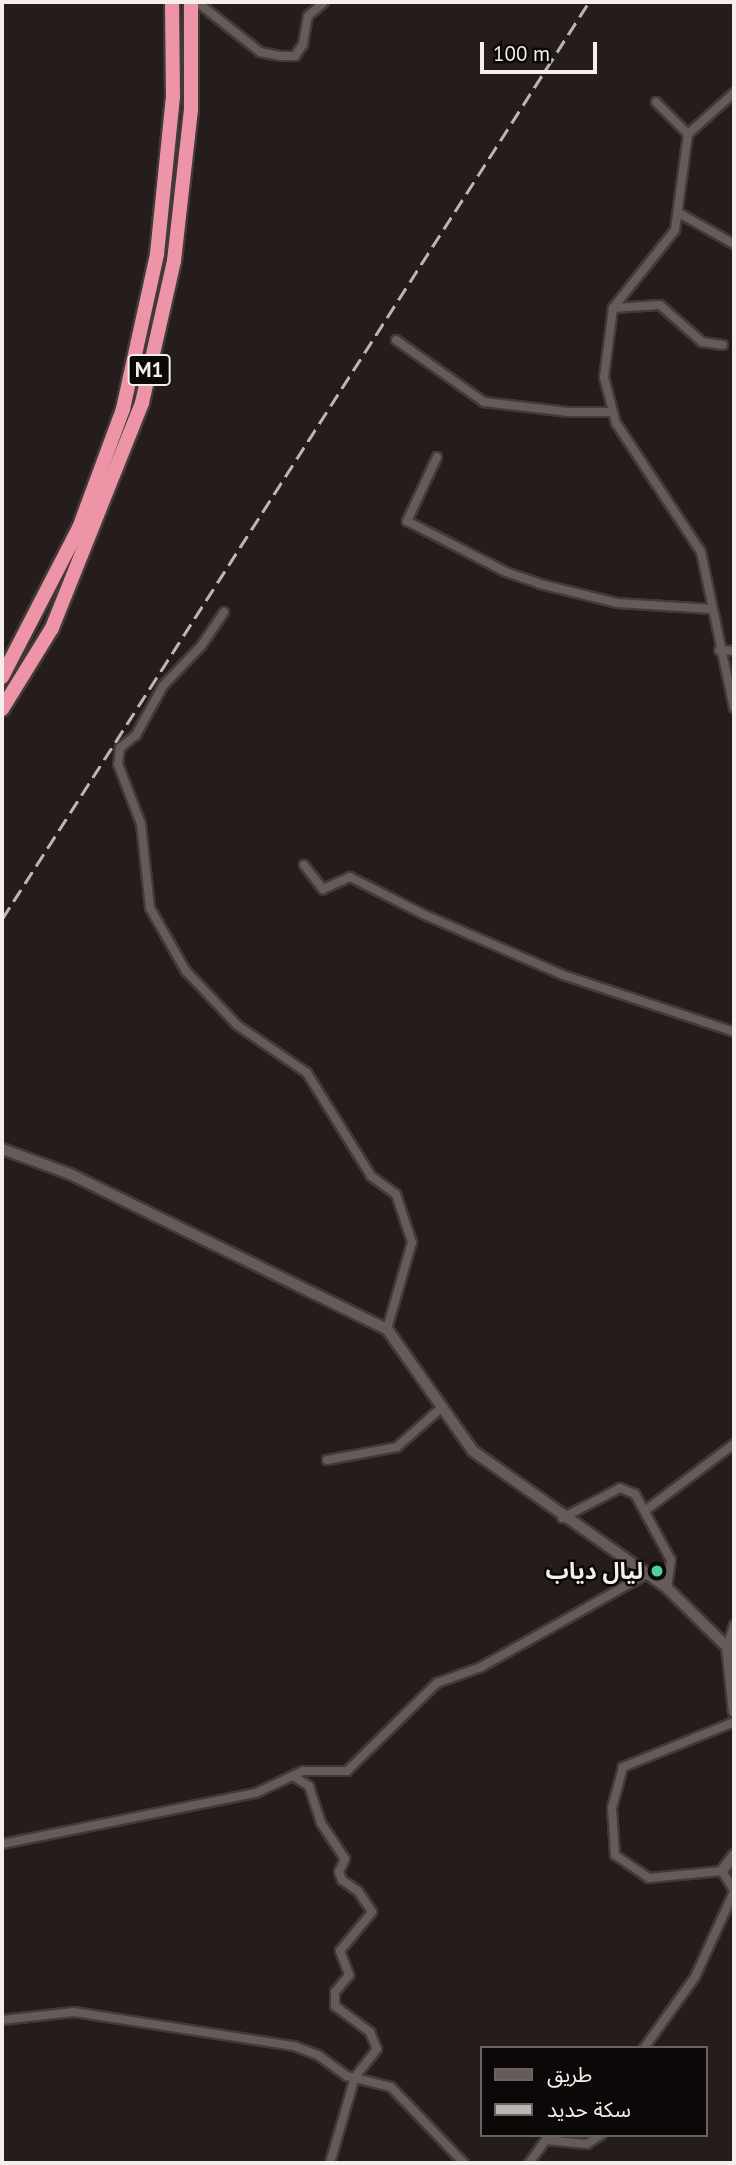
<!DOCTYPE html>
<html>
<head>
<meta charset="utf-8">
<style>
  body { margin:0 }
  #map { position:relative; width:736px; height:2165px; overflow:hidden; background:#251d1b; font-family:"PT Sans","Noto Sans Arabic",sans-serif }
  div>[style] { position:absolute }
  .roads { filter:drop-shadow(2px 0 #413a39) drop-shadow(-2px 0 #413a39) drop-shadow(0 2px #413a39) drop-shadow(0 -2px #413a39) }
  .street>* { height:8px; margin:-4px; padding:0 4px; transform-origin:4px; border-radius:4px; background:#655c59 }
  .secondary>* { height:10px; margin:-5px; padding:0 5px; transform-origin:5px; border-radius:5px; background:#655c59 }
  .highway>* { height:14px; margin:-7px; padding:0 7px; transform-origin:7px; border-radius:7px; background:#ed95a7 }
  .rail>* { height:2.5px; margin-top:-1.25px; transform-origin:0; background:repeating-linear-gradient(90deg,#bbb5b3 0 14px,transparent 0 21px) }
  .dots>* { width:19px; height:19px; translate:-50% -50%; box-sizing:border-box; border:4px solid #0c0808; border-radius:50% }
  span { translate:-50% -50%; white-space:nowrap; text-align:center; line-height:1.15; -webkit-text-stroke:5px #0c0808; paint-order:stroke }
  .shield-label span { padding:2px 5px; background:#0c0808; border:2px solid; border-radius:5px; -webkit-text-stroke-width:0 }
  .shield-label { font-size:21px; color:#f4efed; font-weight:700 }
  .poi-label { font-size:23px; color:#f4efed; font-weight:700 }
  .right { translate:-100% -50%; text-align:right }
  .frame { position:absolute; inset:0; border:4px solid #f4efed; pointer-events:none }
  .legend { position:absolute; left:480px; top:2046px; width:228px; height:91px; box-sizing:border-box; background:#0c0808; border:2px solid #696464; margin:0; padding:9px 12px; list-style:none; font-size:21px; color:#f4efed }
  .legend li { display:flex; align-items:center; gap:14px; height:35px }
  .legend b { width:35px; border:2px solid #696464 }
  .scale { position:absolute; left:480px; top:42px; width:117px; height:32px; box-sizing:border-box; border:4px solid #f4efed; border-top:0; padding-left:9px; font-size:21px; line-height:24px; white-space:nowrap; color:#f4efed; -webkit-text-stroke:5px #0c0808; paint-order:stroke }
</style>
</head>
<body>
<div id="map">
  <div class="roads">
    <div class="street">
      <i style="left:197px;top:2px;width:80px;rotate:38.4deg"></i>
      <i style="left:260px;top:52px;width:20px;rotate:11deg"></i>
      <i style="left:280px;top:56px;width:15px"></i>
      <i style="left:295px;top:56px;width:14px;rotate:-56deg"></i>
      <i style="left:303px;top:44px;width:28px;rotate:-80deg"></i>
      <i style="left:308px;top:16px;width:21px;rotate:-41deg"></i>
      <i style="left:734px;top:93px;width:62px;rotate:138.3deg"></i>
      <i style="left:688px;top:134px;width:97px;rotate:97.7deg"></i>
      <i style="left:675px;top:230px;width:100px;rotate:128.5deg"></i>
      <i style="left:613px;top:308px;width:70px;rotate:97.4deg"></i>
      <i style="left:604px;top:377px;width:48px;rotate:75.4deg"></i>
      <i style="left:616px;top:423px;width:154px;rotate:56.6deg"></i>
      <i style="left:701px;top:552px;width:159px;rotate:78.1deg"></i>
      <i style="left:656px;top:102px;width:45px;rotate:45deg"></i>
      <i style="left:679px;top:213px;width:63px;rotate:29.4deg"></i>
      <i style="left:613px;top:308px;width:47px;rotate:-3.7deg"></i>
      <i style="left:660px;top:305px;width:56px;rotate:41.4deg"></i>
      <i style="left:702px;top:342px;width:21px;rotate:8deg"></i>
      <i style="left:396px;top:340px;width:108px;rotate:35.2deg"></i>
      <i style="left:484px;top:402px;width:85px;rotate:6.8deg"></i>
      <i style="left:568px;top:412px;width:42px"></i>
      <i style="left:437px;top:457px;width:71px;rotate:115.1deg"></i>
      <i style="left:407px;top:521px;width:111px;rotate:27.3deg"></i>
      <i style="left:506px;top:572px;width:36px;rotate:19deg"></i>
      <i style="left:540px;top:584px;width:79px;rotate:13.9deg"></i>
      <i style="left:617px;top:603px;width:95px;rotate:3.6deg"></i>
      <i style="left:224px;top:612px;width:40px;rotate:124deg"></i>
      <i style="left:202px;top:645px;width:57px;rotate:133.6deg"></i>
      <i style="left:163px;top:686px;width:56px;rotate:118.9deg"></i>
      <i style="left:136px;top:735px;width:21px;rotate:141deg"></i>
      <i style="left:120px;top:748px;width:16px;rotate:97deg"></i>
      <i style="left:118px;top:764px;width:64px;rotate:69deg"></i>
      <i style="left:141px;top:824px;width:84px;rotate:83.9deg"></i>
      <i style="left:150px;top:908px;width:73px;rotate:60.3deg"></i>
      <i style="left:186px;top:971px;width:74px;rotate:46.6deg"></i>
      <i style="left:237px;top:1025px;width:85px;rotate:34.4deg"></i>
      <i style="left:307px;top:1073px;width:121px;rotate:58.1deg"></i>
      <i style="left:371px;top:1176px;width:31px;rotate:36deg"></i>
      <i style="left:396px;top:1194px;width:51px;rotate:71.6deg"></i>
      <i style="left:412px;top:1242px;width:91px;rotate:106deg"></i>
      <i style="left:719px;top:650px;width:15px;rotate:4deg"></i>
      <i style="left:304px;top:865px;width:31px;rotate:52deg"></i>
      <i style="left:323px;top:889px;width:30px;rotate:-24deg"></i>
      <i style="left:350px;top:877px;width:84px;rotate:26.9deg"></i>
      <i style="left:425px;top:915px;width:150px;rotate:23.5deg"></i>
      <i style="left:563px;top:975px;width:180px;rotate:18.4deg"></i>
      <i style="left:327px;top:1460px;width:71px;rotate:-10.5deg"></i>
      <i style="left:397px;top:1447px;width:60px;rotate:-41.6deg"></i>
      <i style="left:646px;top:1510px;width:110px;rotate:-36.9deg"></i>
      <i style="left:562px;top:1518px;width:65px;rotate:-27.3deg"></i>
      <i style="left:620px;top:1488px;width:16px;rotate:22deg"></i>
      <i style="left:635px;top:1494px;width:75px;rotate:61.4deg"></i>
      <i style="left:671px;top:1560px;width:28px;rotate:98deg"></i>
      <i style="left:727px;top:1647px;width:23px;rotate:-72deg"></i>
      <i style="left:734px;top:1722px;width:120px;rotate:157.9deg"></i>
      <i style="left:623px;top:1767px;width:42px;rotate:105deg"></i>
      <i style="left:612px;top:1808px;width:47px;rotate:86.3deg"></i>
      <i style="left:615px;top:1855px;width:41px;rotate:34.1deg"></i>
      <i style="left:649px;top:1878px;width:73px;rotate:-5.5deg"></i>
      <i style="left:722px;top:1871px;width:22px;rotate:58deg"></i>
      <i style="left:293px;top:1776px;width:19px;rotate:32deg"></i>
      <i style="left:309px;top:1786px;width:39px;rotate:72deg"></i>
      <i style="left:321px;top:1823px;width:43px;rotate:56.3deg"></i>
      <i style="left:345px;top:1859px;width:14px;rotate:115deg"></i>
      <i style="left:339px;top:1872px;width:9px;rotate:69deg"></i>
      <i style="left:342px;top:1880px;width:19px;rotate:35deg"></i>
      <i style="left:358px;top:1891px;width:25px;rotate:56deg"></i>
      <i style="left:372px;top:1912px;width:50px;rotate:129.4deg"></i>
      <i style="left:340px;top:1951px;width:26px;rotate:69deg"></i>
      <i style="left:349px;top:1975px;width:22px;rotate:129deg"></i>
      <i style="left:335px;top:1992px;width:14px;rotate:90deg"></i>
      <i style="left:335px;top:2006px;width:44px;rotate:36.6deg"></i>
      <i style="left:370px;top:2032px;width:18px;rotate:68deg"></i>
      <i style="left:377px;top:2049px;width:36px;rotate:128deg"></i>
      <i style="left:355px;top:2077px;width:90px;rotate:106.2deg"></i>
      <i style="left:2px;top:1844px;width:259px;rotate:-11.4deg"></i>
      <i style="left:256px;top:1793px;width:52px;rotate:-25.1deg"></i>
      <i style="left:303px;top:1771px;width:44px"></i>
      <i style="left:347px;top:1771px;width:126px;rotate:-44.4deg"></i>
      <i style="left:437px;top:1683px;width:47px;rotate:-20deg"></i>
      <i style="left:481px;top:1667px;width:190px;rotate:-29.3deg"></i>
      <i style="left:2px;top:2020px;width:72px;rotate:-6.3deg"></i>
      <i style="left:74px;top:2012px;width:223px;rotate:8.8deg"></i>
      <i style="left:294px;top:2046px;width:26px;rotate:21deg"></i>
      <i style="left:318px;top:2055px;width:36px;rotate:36deg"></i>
      <i style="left:347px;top:2076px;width:45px;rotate:14deg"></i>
      <i style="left:391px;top:2087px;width:105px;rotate:46.2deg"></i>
      <i style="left:644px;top:2048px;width:87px;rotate:-54.3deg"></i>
      <i style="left:695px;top:1977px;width:94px;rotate:-65.4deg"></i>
      <i style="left:529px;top:2163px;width:29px;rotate:-54deg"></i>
      <i style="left:546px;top:2140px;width:41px;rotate:5.6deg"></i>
      <i style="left:587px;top:2144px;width:17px;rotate:-33deg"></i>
    </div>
    <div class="secondary">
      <i style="left:2px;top:1149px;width:72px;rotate:20.2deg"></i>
      <i style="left:70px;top:1174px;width:353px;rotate:26.1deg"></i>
      <i style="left:387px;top:1329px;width:149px;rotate:54.8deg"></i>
      <i style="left:473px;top:1451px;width:237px;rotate:35.2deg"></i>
      <i style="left:667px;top:1588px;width:84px;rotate:44.5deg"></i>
      <i style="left:727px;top:1647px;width:65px;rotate:83.9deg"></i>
      <i style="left:722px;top:1871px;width:20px;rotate:-53deg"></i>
    </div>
    <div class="highway">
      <i style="left:2px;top:677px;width:168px;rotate:-62.7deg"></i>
      <i style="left:79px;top:528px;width:127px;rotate:-69.7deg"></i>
      <i style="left:123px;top:409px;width:159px;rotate:-77.6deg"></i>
      <i style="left:157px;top:254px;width:158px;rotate:-84.2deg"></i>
      <i style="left:173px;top:97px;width:95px;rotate:-90.6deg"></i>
      <i style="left:2px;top:709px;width:95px;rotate:-58.3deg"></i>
      <i style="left:52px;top:628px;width:242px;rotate:-68.2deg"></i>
      <i style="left:142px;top:403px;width:146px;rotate:-77.3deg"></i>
      <i style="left:174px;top:261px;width:153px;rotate:-83.6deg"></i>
      <i style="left:191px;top:109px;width:107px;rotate:-90deg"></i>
    </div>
  </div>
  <div class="rail">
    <i style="left:2px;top:919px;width:1089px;rotate:-57.38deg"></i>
  </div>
  <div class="dots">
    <i style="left:657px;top:1571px;background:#4cd39b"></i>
  </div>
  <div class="shield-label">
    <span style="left:149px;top:370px">M1</span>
  </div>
  <div class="poi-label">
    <span class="right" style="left:643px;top:1571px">ليال دياب</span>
  </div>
  <div class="frame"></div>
  <ul class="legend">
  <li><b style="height:9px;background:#655c59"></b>طريق</li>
  <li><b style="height:9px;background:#bbb5b3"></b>سكة حديد</li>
  </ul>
  <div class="scale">100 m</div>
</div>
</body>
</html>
